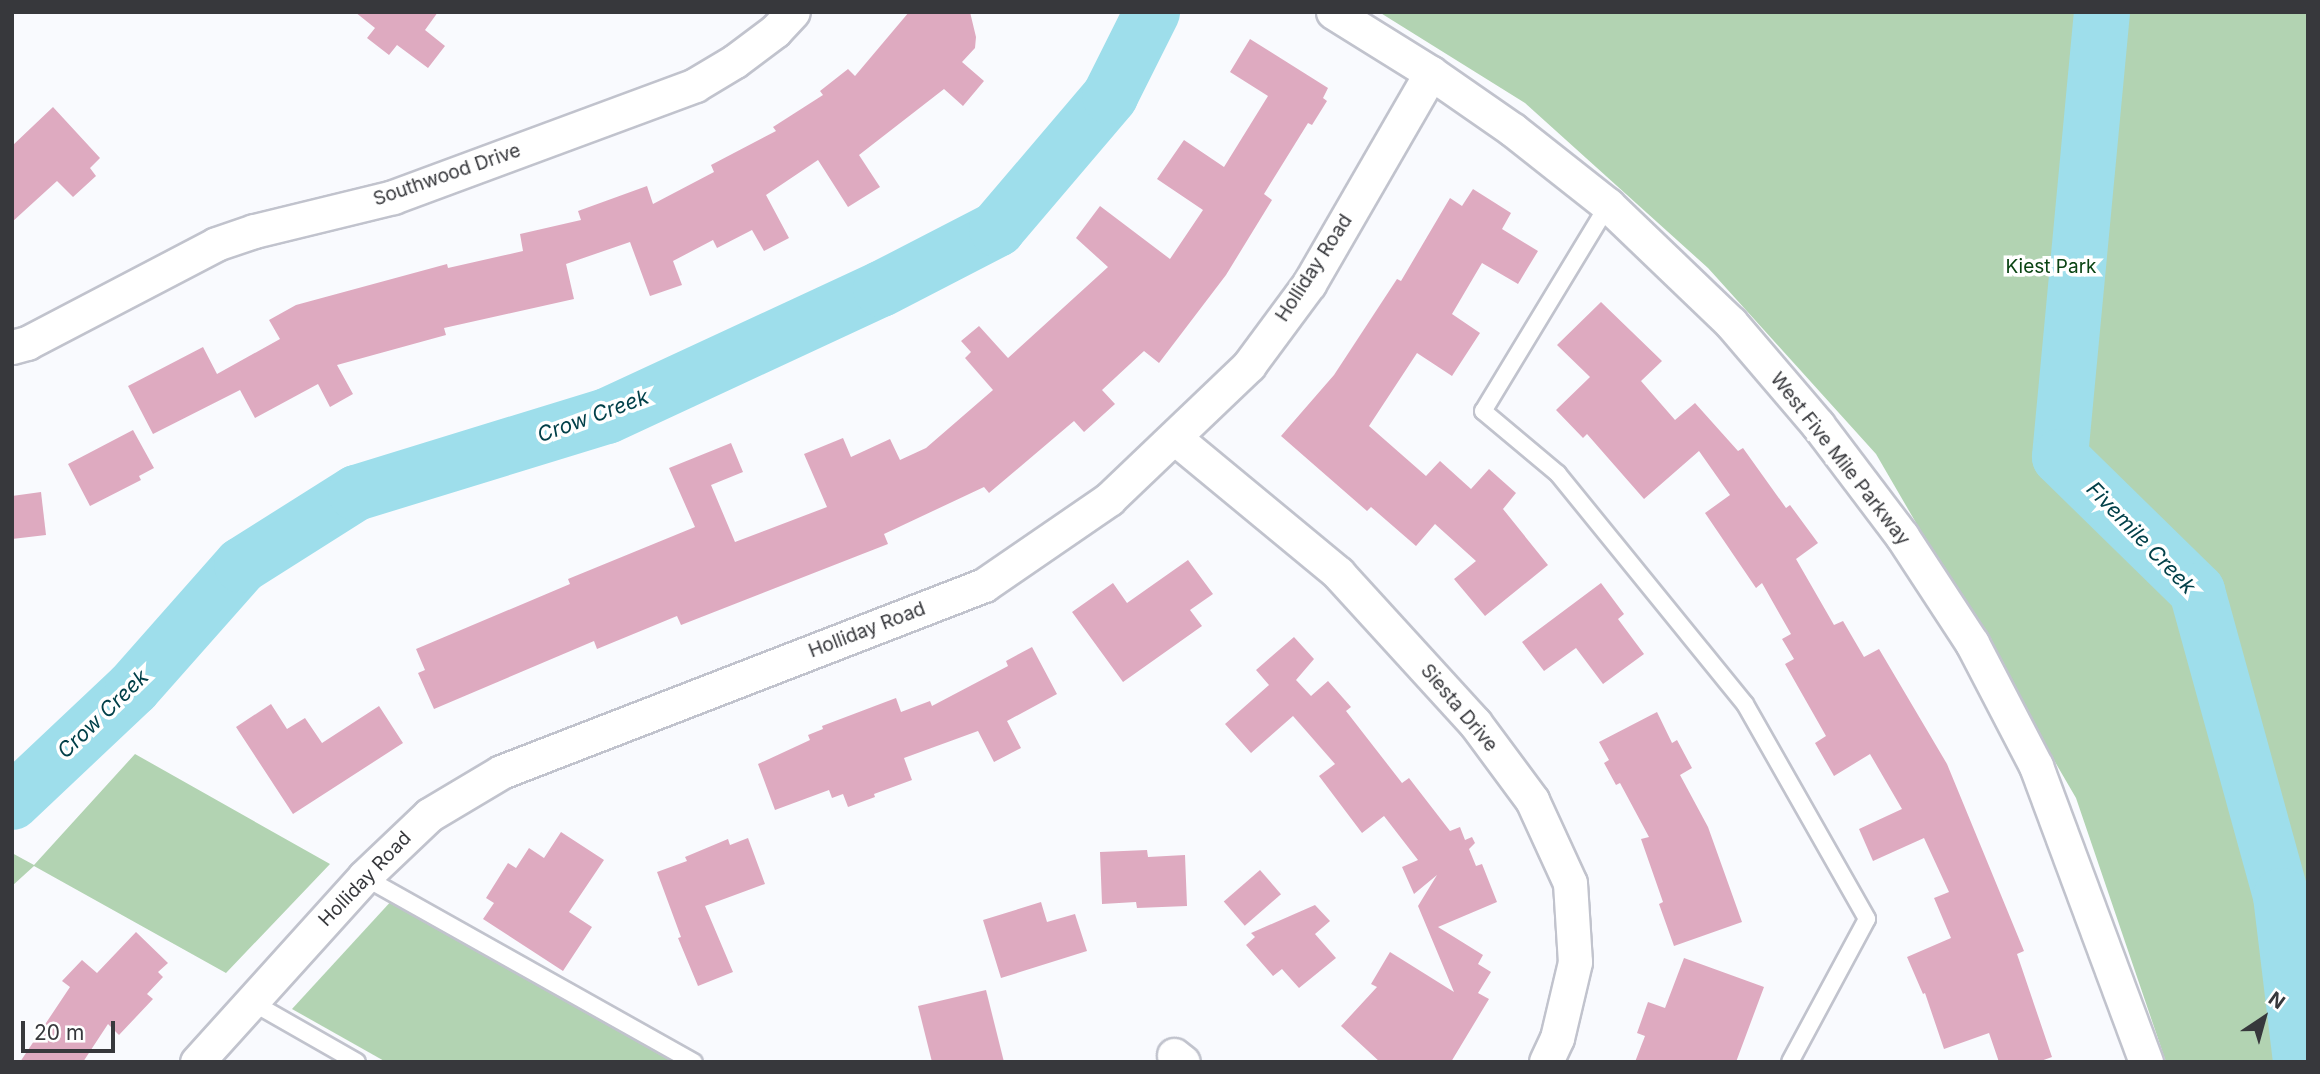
<!DOCTYPE html>
<html>
<head>
<meta charset="utf-8">
<style>
  body { margin:0 }
  #map { position:relative; width:2320px; height:1074px; overflow:hidden; background:#f9fafe; font-family:Inter,sans-serif }
  div>[style] { position:absolute }
  .green>* { inset:0; background:#b2d3b2 }
  .river>* { height:56px; margin:-28px; padding:0 28px; transform-origin:28px; border-radius:28px; background:#9edeeb }
  .building>* { inset:0; background:#deaac0; transform-origin:0 0 }
  .roads { filter:drop-shadow(2px 0 #c1c3cd) drop-shadow(-2px 0 #c1c3cd) drop-shadow(0 2px #c1c3cd) drop-shadow(0 -2px #c1c3cd) }
  .lane>* { height:16px; margin:-8px; padding:0 8px; transform-origin:8px; border-radius:8px; background:#fff }
  .street>* { height:33px; margin:-16.5px; padding:0 16.5px; transform-origin:16.5px; border-radius:16.5px; background:#fff }
  span { translate:-50% -50%; white-space:nowrap; text-align:center; line-height:1.15; -webkit-text-stroke:7px #fff; paint-order:stroke }
  .street-label { font-size:19px; color:#37383c }
  .park-label { font-size:19px; color:#0a4413 }
  .water-label { font-size:21px; color:#024049; font-style:italic }
  .frame { position:absolute; inset:0; border:14px solid #37383c; pointer-events:none }
  .north { position:absolute; left:2229px; top:983px; width:70px; height:70px; -webkit-text-stroke:5px #fff; paint-order:stroke; rotate:36deg; font-size:19px; font-weight:700; line-height:28px; text-align:center; color:#37383c }
  .north::after { content:''; display:block; margin:auto; width:24px; height:32px; background:#37383c; clip-path:polygon(50% 0,100% 100%,50% 72%,0 100%) }
  .scale { position:absolute; left:21px; top:1021px; width:94px; height:32px; box-sizing:border-box; border:4px solid #37383c; border-top:0; padding-left:9px; font-size:21px; line-height:24px; white-space:nowrap; color:#37383c; -webkit-text-stroke:5px #fff; paint-order:stroke }
</style>
</head>
<body>
<div id="map">
  <div class="green">
    <i style="clip-path:polygon(1379px 12px,2308px 12px,2308px 1062px,2166px 1062px,2076px 798px,1876px 454px,1708px 268px,1525px 103px)"></i>
    <i style="clip-path:polygon(135px 754px,330px 864px,226px 973px,34px 866px,12px 886px,12px 853px,34px 865px)"></i>
    <i style="clip-path:polygon(394px 898px,684px 1062px,386px 1062px,292px 1009px)"></i>
  </div>
  <div class="river">
    <i style="left:2102px;top:12px;width:447px;rotate:95.4deg"></i>
    <i style="left:2060px;top:457px;width:192px;rotate:44.4deg"></i>
    <i style="left:2197px;top:591px;width:316px;rotate:74.6deg"></i>
    <i style="left:2281px;top:896px;width:167px;rotate:83.1deg"></i>
    <i style="left:12px;top:802px;width:166px;rotate:-43.3deg"></i>
    <i style="left:133px;top:688px;width:164px;rotate:-48.5deg"></i>
    <i style="left:242px;top:565px;width:135px;rotate:-32.3deg"></i>
    <i style="left:356px;top:493px;width:263px;rotate:-17.1deg"></i>
    <i style="left:607px;top:416px;width:302px;rotate:-24.9deg"></i>
    <i style="left:881px;top:289px;width:131px;rotate:-27.3deg"></i>
    <i style="left:997px;top:229px;width:175px;rotate:-49.6deg"></i>
    <i style="left:1110px;top:96px;width:94px;rotate:-63.4deg"></i>
  </div>
  <div class="building">
    <i style="clip-path:polygon(355px 12px,438px 12px,425px 30px,445px 46px,428px 68px,397px 45px,389px 55px,367px 38px,375px 28px)"></i>
    <i style="clip-path:polygon(909px 12px,970px 12px,976px 37px,975px 48px,962px 62px,984px 81px,963px 106px,944px 89px,859px 155px,880px 187px,848px 207px,818px 160px,766px 195px,789px 238px,764px 251px,752px 230px,717px 248px,713px 240px,673px 261px,682px 285px,650px 296px,630px 242px,566px 264px,574px 299px,444px 328px,446px 335px,337px 365px,353px 394px,330px 407px,318px 384px,255px 418px,240px 390px,153px 434px,128px 386px,203px 347px,217px 374px,280px 339px,269px 320px,296px 305px,447px 264px,448px 268px,523px 251px,520px 234px,581px 220px,578px 211px,647px 186px,653px 204px,714px 172px,711px 165px,776px 131px,773px 127px,823px 95px,820px 91px,848px 69px,855px 76px)"></i>
    <i style="clip-path:polygon(1250px 39px,1328px 88px,1323px 98px,1327px 101px,1312px 125px,1308px 123px,1264px 194px,1272px 200px,1226px 275px,1159px 363px,1144px 351px,1102px 390px,1115px 404px,1084px 432px,1074px 421px,989px 493px,984px 487px,884px 534px,888px 544px,681px 625px,677px 616px,597px 649px,594px 641px,434px 709px,418px 673px,425px 670px,416px 649px,570px 584px,568px 579px,695px 527px,669px 468px,731px 443px,743px 472px,711px 485px,735px 542px,827px 507px,804px 454px,843px 438px,851px 457px,890px 439px,900px 460px,926px 448px,993px 390px,965px 358px,971px 352px,961px 341px,979px 326px,1008px 358px,1108px 267px,1076px 238px,1100px 206px,1170px 259px,1203px 210px,1157px 179px,1184px 140px,1224px 167px,1268px 96px,1230px 72px)"></i>
    <i style="clip-path:polygon(53px 107px,100px 158px,90px 168px,96px 176px,73px 197px,57px 181px,12px 222px,12px 146px)"></i>
    <i style="clip-path:polygon(1473px 189px,1511px 213px,1502px 229px,1538px 251px,1518px 284px,1482px 263px,1452px 314px,1480px 333px,1452px 376px,1417px 353px,1369px 426px,1426px 476px,1440px 461px,1471px 489px,1489px 469px,1516px 493px,1503px 509px,1548px 565px,1485px 616px,1454px 579px,1476px 561px,1435px 524px,1416px 546px,1371px 507px,1367px 511px,1281px 436px,1334px 375px,1397px 279px,1401px 281px,1450px 198px,1462px 206px)"></i>
    <i style="clip-path:polygon(1601px 302px,1662px 361px,1641px 381px,1675px 420px,1695px 403px,1738px 451px,1743px 448px,1786px 508px,1790px 505px,1818px 543px,1796px 559px,1834px 625px,1843px 621px,1864px 657px,1879px 649px,1947px 764px,2024px 951px,2017px 954px,2052px 1057px,2038px 1062px,1999px 1062px,1989px 1033px,1944px 1049px,1925px 993px,1923px 994px,1907px 957px,1951px 938px,1934px 898px,1949px 892px,1924px 838px,1873px 861px,1859px 829px,1902px 809px,1870px 754px,1834px 776px,1815px 743px,1826px 736px,1785px 664px,1794px 659px,1782px 639px,1791px 634px,1762px 583px,1756px 588px,1705px 513px,1730px 495px,1699px 451px,1644px 499px,1587px 434px,1583px 438px,1556px 410px,1590px 377px,1557px 345px)"></i>
    <i style="clip-path:polygon(133px 430px,154px 468px,139px 476px,141px 480px,90px 506px,68px 464px)"></i>
    <i style="clip-path:polygon(41px 492px,46px 535px,12px 539px,12px 496px)"></i>
    <i style="clip-path:polygon(1188px 560px,1213px 594px,1190px 610px,1202px 626px,1123px 682px,1072px 612px,1113px 583px,1127px 603px)"></i>
    <i style="clip-path:polygon(1601px 583px,1624px 614px,1618px 619px,1644px 654px,1603px 684px,1576px 648px,1544px 671px,1522px 642px)"></i>
    <i style="clip-path:polygon(1294px 637px,1314px 659px,1296px 680px,1311px 696px,1328px 681px,1351px 707px,1346px 711px,1402px 783px,1409px 778px,1450px 831px,1460px 827px,1465px 840px,1472px 837px,1475px 843px,1469px 849px,1476px 866px,1482px 864px,1497px 902px,1438px 927px,1483px 955px,1478px 964px,1491px 972px,1478px 993px,1489px 999px,1451px 1062px,1380px 1062px,1341px 1026px,1377px 987px,1371px 984px,1390px 952px,1454px 992px,1418px 906px,1437px 875px,1414px 894px,1402px 867px,1418px 860px,1384px 816px,1362px 833px,1319px 776px,1335px 764px,1293px 716px,1251px 753px,1225px 724px,1269px 685px,1256px 670px)"></i>
    <i style="clip-path:polygon(1032px 647px,1057px 694px,1007px 721px,1021px 748px,994px 762px,978px 731px,904px 758px,912px 780px,874px 794px,875px 797px,848px 807px,843px 794px,832px 798px,829px 790px,775px 810px,758px 764px,810px 740px,808px 735px,823px 729px,822px 726px,896px 698px,901px 712px,930px 701px,932px 706px,1008px 666px,1006px 661px)"></i>
    <i style="clip-path:polygon(271px 704px,287px 729px,305px 718px,322px 743px,379px 706px,403px 743px,293px 814px,236px 727px)"></i>
    <i style="clip-path:polygon(1657px 712px,1672px 743px,1677px 740px,1692px 768px,1680px 775px,1708px 827px,1742px 922px,1674px 946px,1659px 904px,1663px 902px,1641px 839px,1649px 837px,1620px 783px,1616px 785px,1604px 763px,1609px 760px,1599px 742px)"></i>
    <i style="clip-path:polygon(561px 832px,604px 860px,569px 912px,592px 927px,563px 971px,483px 919px,494px 903px,486px 898px,508px 863px,516px 868px,529px 848px,544px 858px)"></i>
    <i style="clip-path:polygon(748px 838px,765px 884px,705px 906px,733px 972px,698px 986px,678px 938px,681px 937px,657px 872px,687px 861px,685px 857px,728px 839px,730px 845px)"></i>
    <i style="clip-path:polygon(1147px 850px,1148px 857px,1185px 855px,1187px 906px,1137px 908px,1136px 902px,1102px 904px,1100px 852px)"></i>
    <i style="left:1260px;top:870px;width:32px;height:48px;rotate:49deg"></i>
    <i style="clip-path:polygon(1041px 902px,1047px 922px,1075px 914px,1087px 951px,1001px 978px,983px 920px)"></i>
    <i style="clip-path:polygon(1315px 905px,1330px 921px,1315px 934px,1336px 958px,1299px 988px,1282px 969px,1273px 976px,1246px 945px,1255px 937px,1251px 933px)"></i>
    <i style="clip-path:polygon(136px 932px,168px 963px,158px 972px,163px 977px,147px 994px,153px 999px,119px 1035px,108px 1024px,83px 1062px,20px 1062px,70px 987px,62px 981px,82px 960px,97px 973px)"></i>
    <i style="clip-path:polygon(1684px 958px,1764px 987px,1736px 1062px,1635px 1062px,1645px 1036px,1637px 1033px,1648px 1002px,1665px 1008px)"></i>
    <i style="clip-path:polygon(986px 990px,1004px 1062px,932px 1062px,918px 1006px)"></i>
  </div>
  <div class="roads">
    <div class="lane">
      <i style="left:1608px;top:205px;width:241px;rotate:121.2deg"></i>
      <i style="left:1483px;top:411px;width:98px;rotate:40deg"></i>
      <i style="left:1558px;top:474px;width:296px;rotate:50.9deg"></i>
      <i style="left:1745px;top:704px;width:247px;rotate:60.4deg"></i>
      <i style="left:1867px;top:919px;width:162px;rotate:118.3deg"></i>
      <i style="left:364px;top:877px;width:378px;rotate:29.3deg"></i>
      <i style="left:250px;top:1001px;width:123px;rotate:29.7deg"></i>
    </div>
    <div class="street">
      <i style="left:1333px;top:12px;width:115px;rotate:31.9deg"></i>
      <i style="left:1431px;top:73px;width:100px;rotate:34.8deg"></i>
      <i style="left:1513px;top:130px;width:121px;rotate:38.3deg"></i>
      <i style="left:1608px;top:205px;width:170px;rotate:43.8deg"></i>
      <i style="left:1731px;top:323px;width:134px;rotate:49.5deg"></i>
      <i style="left:1818px;top:425px;width:139px;rotate:52.9deg"></i>
      <i style="left:1902px;top:536px;width:128px;rotate:56.8deg"></i>
      <i style="left:1972px;top:643px;width:139px;rotate:62.5deg"></i>
      <i style="left:2036px;top:766px;width:316px;rotate:69.6deg"></i>
      <i style="left:12px;top:347px;width:16px;rotate:-15deg"></i>
      <i style="left:27px;top:343px;width:213px;rotate:-27.6deg"></i>
      <i style="left:216px;top:244px;width:40px;rotate:-18.9deg"></i>
      <i style="left:254px;top:231px;width:143px;rotate:-13.7deg"></i>
      <i style="left:393px;top:197px;width:322px;rotate:-20.3deg"></i>
      <i style="left:695px;top:85px;width:47px;rotate:-31deg"></i>
      <i style="left:735px;top:61px;width:50px;rotate:-36.9deg"></i>
      <i style="left:775px;top:31px;width:26px;rotate:-47deg"></i>
      <i style="left:1175px;top:438px;width:212px;rotate:39.6deg"></i>
      <i style="left:1338px;top:573px;width:203px;rotate:47.6deg"></i>
      <i style="left:1475px;top:723px;width:96px;rotate:53.5deg"></i>
      <i style="left:1532px;top:800px;width:91px;rotate:65.4deg"></i>
      <i style="left:1570px;top:883px;width:79px;rotate:86.4deg"></i>
      <i style="left:1575px;top:962px;width:78px;rotate:103.3deg"></i>
      <i style="left:1557px;top:1038px;width:26px;rotate:115deg"></i>
      <i style="left:1174px;top:1055px;width:11px;rotate:38deg"></i>
      <i style="left:197px;top:1062px;width:249px;rotate:-47.9deg"></i>
      <i style="left:364px;top:877px;width:90px;rotate:-43.6deg"></i>
      <i style="left:429px;top:815px;width:84px;rotate:-30.8deg"></i>
      <i style="left:501px;top:772px;width:518px;rotate:-21.16deg"></i>
      <i style="left:984px;top:585px;width:152px;rotate:-34.5deg"></i>
      <i style="left:1109px;top:499px;width:194px;rotate:-43.7deg"></i>
      <i style="left:1249px;top:365px;width:101px;rotate:-53.5deg"></i>
      <i style="left:1309px;top:284px;width:244px;rotate:-60deg"></i>
    </div>
  </div>
  <div class="street-label">
    <span style="left:447px;top:175px;rotate:-19deg">Southwood Drive</span>
    <span style="left:1314px;top:268px;rotate:-57deg">Holliday Road</span>
    <span style="left:1840px;top:459px;rotate:52deg">West Five Mile Parkway</span>
    <span style="left:867px;top:630px;rotate:-21deg">Holliday Road</span>
    <span style="left:1459px;top:708px;rotate:50deg">Siesta Drive</span>
    <span style="left:365px;top:879px;rotate:-46deg">Holliday Road</span>
  </div>
  <div class="park-label">
    <span style="left:2051px;top:267px">Kiest Park</span>
  </div>
  <div class="water-label">
    <span style="left:593px;top:416px;rotate:-20deg">Crow Creek</span>
    <span style="left:2141px;top:538px;rotate:46deg">Fivemile Creek</span>
    <span style="left:103px;top:714px;rotate:-44deg">Crow Creek</span>
  </div>
  <div class="frame"></div>
  <div class="north">N</div>
  <div class="scale">20 m</div>
</div>
</body>
</html>
